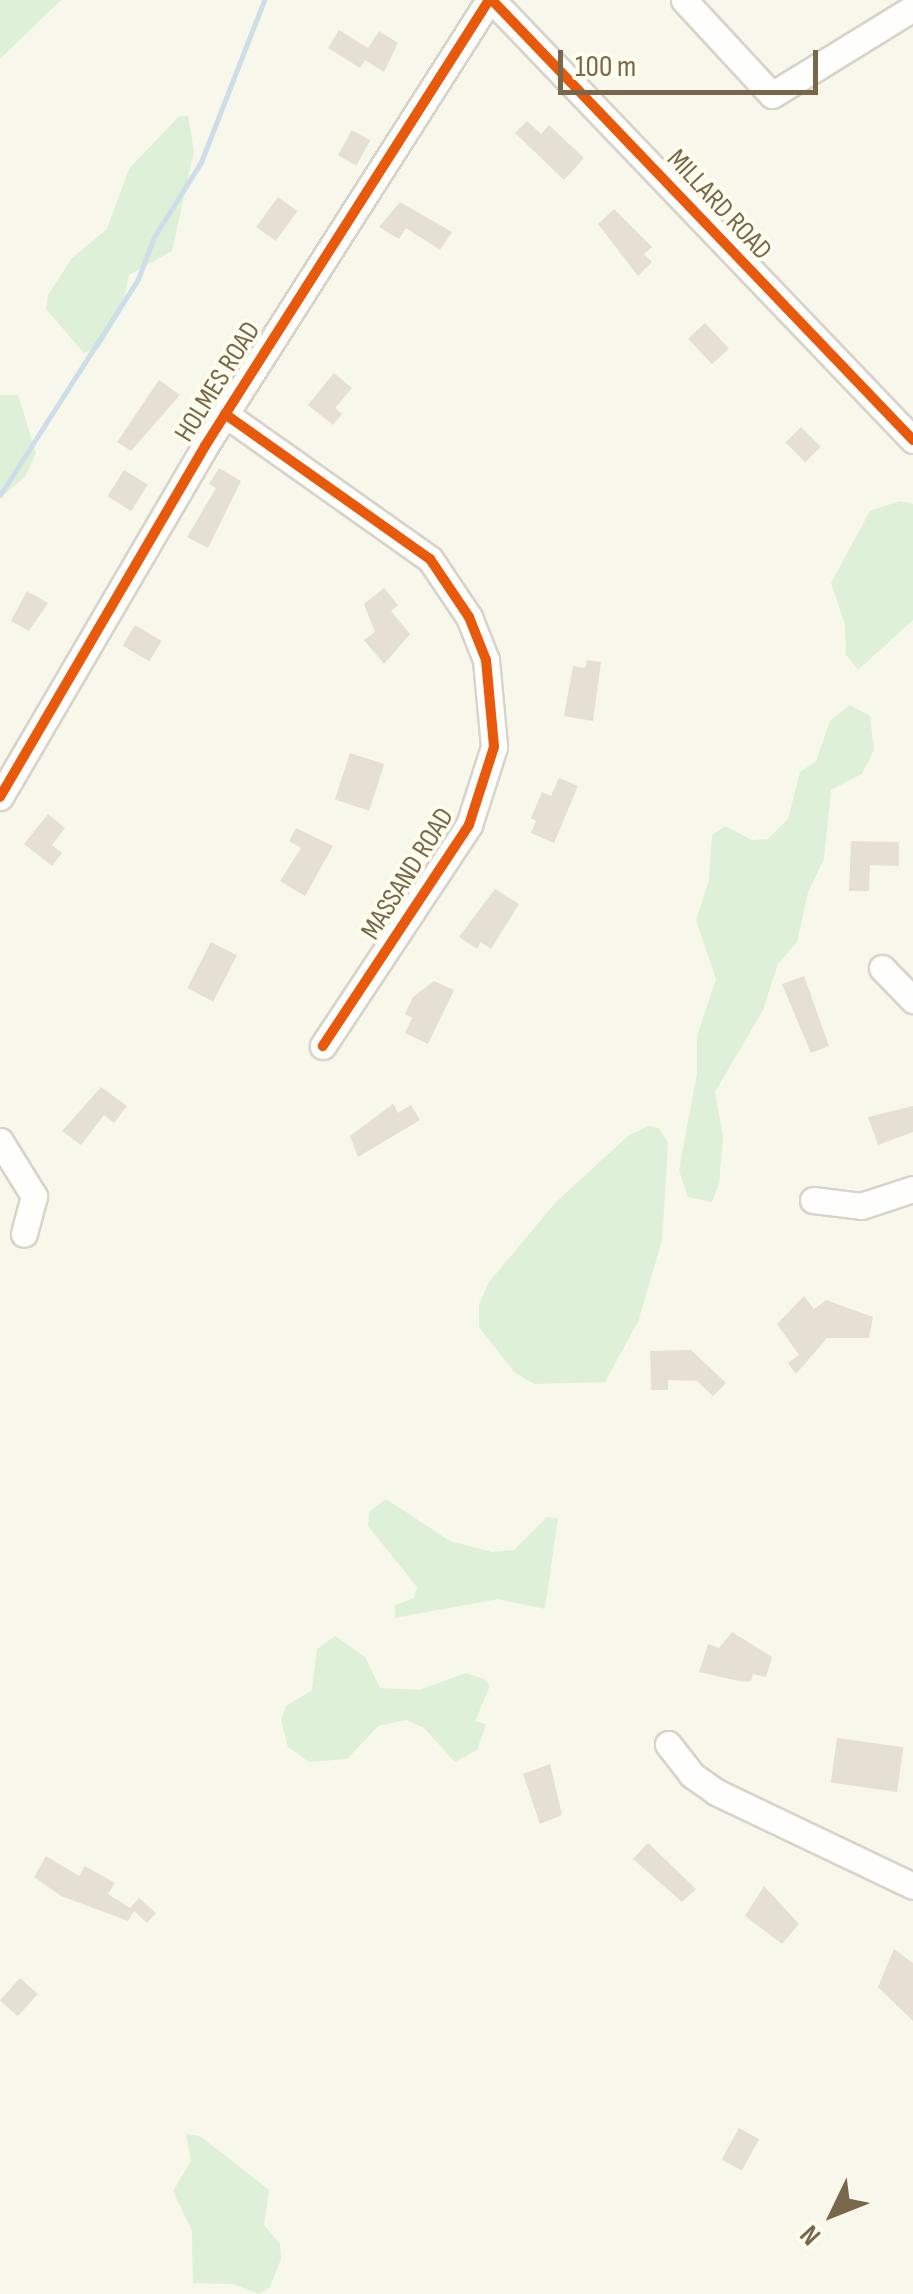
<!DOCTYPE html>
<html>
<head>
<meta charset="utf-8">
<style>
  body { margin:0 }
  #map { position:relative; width:913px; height:2294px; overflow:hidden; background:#f8f7ec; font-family:"Sofia Sans Condensed",sans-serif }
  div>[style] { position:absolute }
  .green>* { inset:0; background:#def0d7 }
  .stream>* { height:5px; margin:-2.5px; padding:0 2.5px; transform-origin:2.5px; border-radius:2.5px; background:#cddee8 }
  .building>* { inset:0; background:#e5e0d3; transform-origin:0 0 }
  .roads { filter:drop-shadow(2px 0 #d7d4ca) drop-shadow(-2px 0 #d7d4ca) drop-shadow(0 2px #d7d4ca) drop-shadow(0 -2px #d7d4ca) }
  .minor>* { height:25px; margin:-12.5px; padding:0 12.5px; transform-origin:12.5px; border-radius:12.5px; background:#fefefc }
  .cycleway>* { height:10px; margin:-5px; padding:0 5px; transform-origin:5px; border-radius:5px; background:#e8590c }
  span { translate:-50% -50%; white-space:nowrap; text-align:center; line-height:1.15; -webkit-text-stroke:8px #fffdee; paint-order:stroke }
  .street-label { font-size:28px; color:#78674a }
  .north { position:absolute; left:783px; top:2164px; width:100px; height:100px; -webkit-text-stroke:8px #fffdee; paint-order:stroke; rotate:227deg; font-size:28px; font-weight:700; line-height:40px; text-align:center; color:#78674a }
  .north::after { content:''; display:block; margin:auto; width:35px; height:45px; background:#78674a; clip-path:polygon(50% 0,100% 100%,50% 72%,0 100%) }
  .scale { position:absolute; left:558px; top:50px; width:260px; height:45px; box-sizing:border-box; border:5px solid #78674a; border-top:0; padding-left:12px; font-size:30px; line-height:35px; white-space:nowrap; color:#78674a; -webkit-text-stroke:8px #fffdee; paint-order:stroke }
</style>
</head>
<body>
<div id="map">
  <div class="green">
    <i style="clip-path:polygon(0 0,61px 0,0 59px)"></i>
    <i style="clip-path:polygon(188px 116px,194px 151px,172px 251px,129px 275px,121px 312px,100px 347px,84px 353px,46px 309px,48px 295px,72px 258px,107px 229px,129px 169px,178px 117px)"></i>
    <i style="clip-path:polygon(0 395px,18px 395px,36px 453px,25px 477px,0 498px)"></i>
    <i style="clip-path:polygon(900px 501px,913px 504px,913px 620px,858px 670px,846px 655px,845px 625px,831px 583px,870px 511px)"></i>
    <i style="clip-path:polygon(850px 705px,870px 716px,874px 750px,862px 774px,831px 790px,824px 859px,808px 892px,797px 942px,778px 964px,763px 1010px,715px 1092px,723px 1136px,719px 1184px,712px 1202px,688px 1197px,679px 1170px,697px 1073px,697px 1036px,716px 979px,696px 920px,709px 880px,712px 835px,725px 826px,752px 840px,768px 839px,788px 819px,800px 772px,816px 761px,830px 721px)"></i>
    <i style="clip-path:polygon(649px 1126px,659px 1128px,668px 1143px,662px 1240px,638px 1322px,605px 1382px,534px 1384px,514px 1372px,479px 1327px,479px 1304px,489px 1282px,556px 1202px,629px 1135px)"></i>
    <i style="clip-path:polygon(386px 1499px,450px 1541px,492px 1552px,514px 1550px,547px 1517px,558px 1518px,545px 1609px,498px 1599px,395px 1618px,395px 1605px,414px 1598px,417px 1587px,368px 1526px,369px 1512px)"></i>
    <i style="clip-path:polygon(335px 1636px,365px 1657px,380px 1688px,419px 1690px,466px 1673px,484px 1679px,490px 1686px,475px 1721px,486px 1724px,477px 1750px,455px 1762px,424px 1728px,406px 1720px,378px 1726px,347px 1759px,309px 1762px,288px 1747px,281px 1720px,286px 1706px,312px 1690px,317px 1649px)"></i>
    <i style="clip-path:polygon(186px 2134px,200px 2136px,269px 2190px,264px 2225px,280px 2244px,281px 2259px,270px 2287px,259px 2294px,233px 2284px,193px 2283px,192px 2231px,173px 2191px,191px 2161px)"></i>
  </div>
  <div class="stream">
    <i style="left:0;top:495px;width:256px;rotate:-57.4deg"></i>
    <i style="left:138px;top:279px;width:45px;rotate:-69.1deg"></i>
    <i style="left:154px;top:237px;width:89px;rotate:-57.9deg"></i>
    <i style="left:201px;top:162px;width:174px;rotate:-68.7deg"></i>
  </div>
  <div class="building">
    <i style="clip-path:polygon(339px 30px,368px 48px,379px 31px,398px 43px,384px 72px,365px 60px,360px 68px,328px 48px)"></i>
    <i style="clip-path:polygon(527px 121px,541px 134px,549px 125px,584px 158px,564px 180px,515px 133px)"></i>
    <i style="left:352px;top:130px;width:21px;height:29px;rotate:29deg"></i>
    <i style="left:278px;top:197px;width:24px;height:37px;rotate:36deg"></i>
    <i style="clip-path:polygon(400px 202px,452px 232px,440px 250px,406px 228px,399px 239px,379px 227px)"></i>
    <i style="clip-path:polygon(614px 209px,652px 247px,644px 254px,652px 262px,638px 276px,598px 224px)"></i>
    <i style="left:705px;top:323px;width:35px;height:23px;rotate:47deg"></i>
    <i style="clip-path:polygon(334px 373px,352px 388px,335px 408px,342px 414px,333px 425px,308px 405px)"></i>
    <i style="clip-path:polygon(159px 380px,180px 395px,131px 451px,117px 442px)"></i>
    <i style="left:801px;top:427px;width:28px;height:22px;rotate:45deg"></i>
    <i style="clip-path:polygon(219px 468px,241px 481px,208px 548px,187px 537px,216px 488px,209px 484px)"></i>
    <i style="left:124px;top:470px;width:28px;height:31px;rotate:32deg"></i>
    <i style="clip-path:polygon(384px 588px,398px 605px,391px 611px,410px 634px,384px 664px,364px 640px,375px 632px,364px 604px)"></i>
    <i style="clip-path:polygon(27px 591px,48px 603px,29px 631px,11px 621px)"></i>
    <i style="left:135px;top:625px;width:31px;height:24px;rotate:31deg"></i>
    <i style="clip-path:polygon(587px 660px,601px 662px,593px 721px,564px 716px,573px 666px,585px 668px)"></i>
    <i style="left:350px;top:753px;width:36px;height:49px;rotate:18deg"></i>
    <i style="clip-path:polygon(559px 778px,578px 786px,554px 843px,531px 833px,536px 821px,531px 818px,542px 792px,551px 796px)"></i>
    <i style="clip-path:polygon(48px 814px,65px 828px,52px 845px,62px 853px,52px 866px,24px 844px)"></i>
    <i style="clip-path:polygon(296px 828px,333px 846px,305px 896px,280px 881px,301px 848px,289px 841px)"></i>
    <i style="clip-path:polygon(851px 841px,899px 842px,899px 866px,870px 865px,869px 891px,849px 891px)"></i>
    <i style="clip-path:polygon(495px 889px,519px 904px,491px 949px,481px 942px,477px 949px,459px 937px)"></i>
    <i style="left:211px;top:942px;width:29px;height:52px;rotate:27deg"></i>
    <i style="clip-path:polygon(804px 976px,829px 1046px,811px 1053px,782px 984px)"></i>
    <i style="clip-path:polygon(434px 981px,454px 990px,428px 1044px,405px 1033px,412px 1018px,405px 1014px,413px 997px)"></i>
    <i style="clip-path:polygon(101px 1087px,127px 1106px,114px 1123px,104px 1115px,81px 1145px,62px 1131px)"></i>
    <i style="clip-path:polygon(393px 1104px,398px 1113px,411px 1105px,420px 1120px,358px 1157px,350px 1136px)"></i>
    <i style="clip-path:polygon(913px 1106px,913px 1132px,878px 1145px,868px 1117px)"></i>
    <i style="clip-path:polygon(804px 1296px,814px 1309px,826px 1300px,873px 1317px,869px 1338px,827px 1338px,796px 1374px,788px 1363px,799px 1355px,777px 1324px)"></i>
    <i style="clip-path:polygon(691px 1350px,726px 1383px,713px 1396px,697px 1381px,668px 1380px,668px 1390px,651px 1390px,650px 1351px)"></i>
    <i style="clip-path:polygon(732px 1632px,772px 1657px,766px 1677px,753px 1674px,751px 1681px,739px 1681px,699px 1672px,708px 1644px,719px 1648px)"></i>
    <i style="left:837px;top:1738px;width:67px;height:45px;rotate:8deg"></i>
    <i style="clip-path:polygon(550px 1764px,562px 1815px,540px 1824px,523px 1774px)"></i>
    <i style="clip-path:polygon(648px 1843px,696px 1889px,682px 1902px,633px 1859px)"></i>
    <i style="clip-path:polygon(46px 1856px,79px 1876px,85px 1866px,115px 1883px,108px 1894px,130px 1908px,139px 1898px,156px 1913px,147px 1923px,134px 1911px,128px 1921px,61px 1896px,34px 1877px)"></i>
    <i style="clip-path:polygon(764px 1886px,799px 1924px,782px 1944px,745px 1916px)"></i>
    <i style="clip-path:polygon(894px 1949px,913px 1963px,913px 2021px,878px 1987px)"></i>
    <i style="left:20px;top:1978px;width:24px;height:30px;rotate:42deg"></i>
    <i style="left:739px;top:2128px;width:23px;height:36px;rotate:29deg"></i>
  </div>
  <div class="roads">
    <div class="minor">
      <i style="left:492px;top:0;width:609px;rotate:46.26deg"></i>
      <i style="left:684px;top:0;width:129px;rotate:47.2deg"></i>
      <i style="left:772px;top:95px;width:166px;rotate:-31.7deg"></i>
      <i style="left:225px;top:414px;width:251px;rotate:35.3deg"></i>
      <i style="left:430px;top:559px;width:70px;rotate:56.1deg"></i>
      <i style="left:469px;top:617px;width:46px;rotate:68.4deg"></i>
      <i style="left:486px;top:660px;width:87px;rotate:84.7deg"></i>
      <i style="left:494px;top:747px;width:82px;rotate:107.8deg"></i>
      <i style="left:469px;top:825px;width:265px;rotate:123.5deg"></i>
      <i style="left:0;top:797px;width:406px;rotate:-59.7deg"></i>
      <i style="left:205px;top:446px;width:529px;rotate:-57.51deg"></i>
      <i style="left:882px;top:968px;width:45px;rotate:45.9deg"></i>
      <i style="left:0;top:1141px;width:65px;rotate:58.3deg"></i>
      <i style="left:34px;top:1196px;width:39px;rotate:105deg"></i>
      <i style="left:813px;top:1200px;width:48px;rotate:7.1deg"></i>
      <i style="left:861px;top:1206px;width:55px;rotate:-18.1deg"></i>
      <i style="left:668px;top:1744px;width:39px;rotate:52deg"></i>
      <i style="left:692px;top:1775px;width:29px;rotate:35deg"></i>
      <i style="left:716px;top:1792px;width:218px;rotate:25.5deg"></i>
    </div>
  </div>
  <div class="cycleway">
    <i style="left:492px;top:0;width:609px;rotate:46.26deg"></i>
    <i style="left:225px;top:414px;width:251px;rotate:35.3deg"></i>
    <i style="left:430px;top:559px;width:70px;rotate:56.1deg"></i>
    <i style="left:469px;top:617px;width:46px;rotate:68.4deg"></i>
    <i style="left:486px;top:660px;width:87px;rotate:84.7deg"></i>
    <i style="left:494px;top:747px;width:82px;rotate:107.8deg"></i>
    <i style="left:469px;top:825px;width:265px;rotate:123.5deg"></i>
    <i style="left:0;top:797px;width:406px;rotate:-59.7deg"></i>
    <i style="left:205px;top:446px;width:529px;rotate:-57.51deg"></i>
  </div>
  <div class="street-label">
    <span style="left:719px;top:205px;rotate:47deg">MILLARD ROAD</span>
    <span style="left:218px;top:382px;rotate:-58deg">HOLMES ROAD</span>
    <span style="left:408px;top:874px;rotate:-58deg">MASSAND ROAD</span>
  </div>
  <div class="north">N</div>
  <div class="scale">100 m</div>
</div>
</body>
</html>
